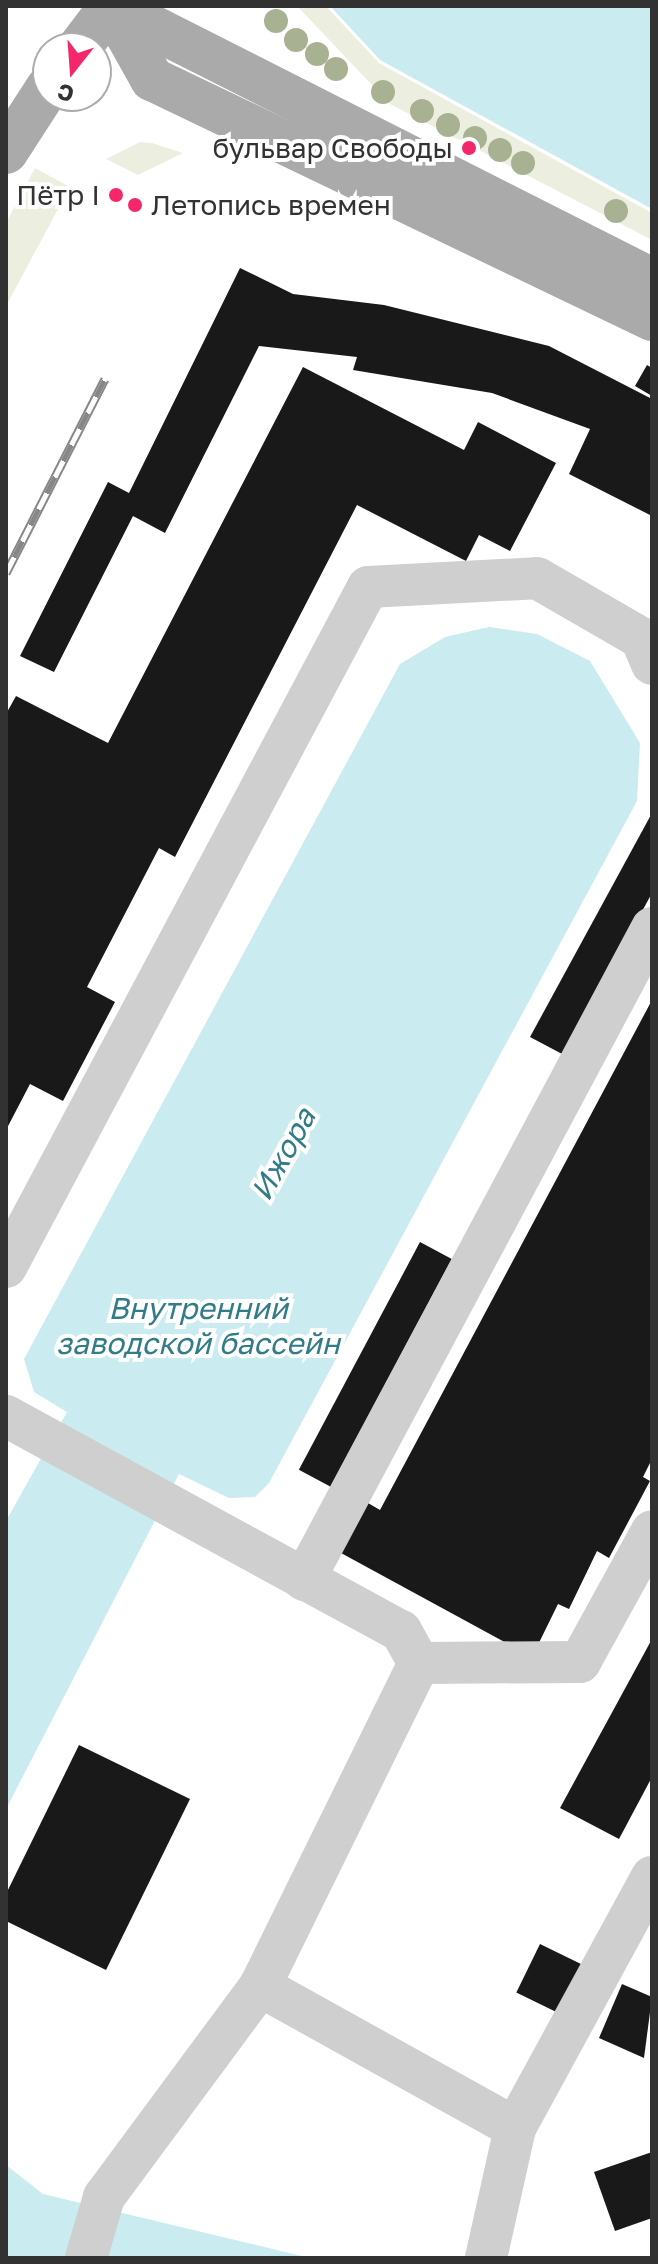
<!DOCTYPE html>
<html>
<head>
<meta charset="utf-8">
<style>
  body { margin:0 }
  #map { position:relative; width:658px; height:2264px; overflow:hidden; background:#fff; font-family:"Golos Text",sans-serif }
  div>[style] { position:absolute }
  .green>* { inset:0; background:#ecefdf }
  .water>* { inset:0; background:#caebf0 }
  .building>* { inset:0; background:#191919; transform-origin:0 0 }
  .minor>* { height:42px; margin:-21px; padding:0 21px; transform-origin:21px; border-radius:21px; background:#cfcfcf }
  .major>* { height:44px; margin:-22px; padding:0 22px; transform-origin:22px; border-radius:22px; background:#aaa }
  .rail>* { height:9px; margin-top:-4.5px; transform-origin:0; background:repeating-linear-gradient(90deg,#fff 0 18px,#878787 0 36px); box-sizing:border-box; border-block:2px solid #878787 }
  .trees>* { width:24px; height:24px; margin:-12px; border-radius:50%; background:#a9b193 }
  .dots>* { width:22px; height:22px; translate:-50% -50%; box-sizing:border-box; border:4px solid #fff; border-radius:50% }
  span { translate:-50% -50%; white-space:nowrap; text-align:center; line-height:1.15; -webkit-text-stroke:8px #fff; paint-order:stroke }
  .poi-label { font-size:28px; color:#323232 }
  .right { translate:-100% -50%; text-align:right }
  .left { translate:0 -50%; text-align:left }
  .water-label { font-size:30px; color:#317c87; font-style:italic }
  .frame { position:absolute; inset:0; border:8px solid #323232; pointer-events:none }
  .north { position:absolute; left:32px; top:32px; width:80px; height:80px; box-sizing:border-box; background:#fff; border:2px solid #adadad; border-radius:50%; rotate:197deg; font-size:22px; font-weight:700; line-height:32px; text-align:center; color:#323232 }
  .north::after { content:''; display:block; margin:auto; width:28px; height:36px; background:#f5276b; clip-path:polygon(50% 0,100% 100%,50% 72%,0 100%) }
</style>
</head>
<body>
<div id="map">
  <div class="green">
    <i style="clip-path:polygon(297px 6px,326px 6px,379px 63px,652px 213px,652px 240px,390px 104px)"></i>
    <i style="clip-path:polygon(140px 142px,152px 143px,183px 153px,138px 175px,106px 159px)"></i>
    <i style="clip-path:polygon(35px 168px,70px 187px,6px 306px,6px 223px)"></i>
  </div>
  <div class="water">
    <i style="clip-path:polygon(330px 6px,652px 6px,652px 209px,380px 60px)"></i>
    <i style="clip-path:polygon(489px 627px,537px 634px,590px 661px,640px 743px,637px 801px,269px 1483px,255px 1497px,229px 1498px,179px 1474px,6px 1809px,6px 1521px,67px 1412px,34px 1392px,24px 1359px,400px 664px,445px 637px)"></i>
    <i style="clip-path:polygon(6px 2165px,43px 2194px,310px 2258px,6px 2258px)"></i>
  </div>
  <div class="building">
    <i style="clip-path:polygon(240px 268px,293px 294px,384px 305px,549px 346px,652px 399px,652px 516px,569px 474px,590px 429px,492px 393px,353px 370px,357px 357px,259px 346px,165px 533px,133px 516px,54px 672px,20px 656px,108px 482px,129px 493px)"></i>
    <i style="clip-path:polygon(647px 365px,652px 368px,652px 396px,635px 386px)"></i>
    <i style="clip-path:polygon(303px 367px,464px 450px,478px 422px,556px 463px,510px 551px,479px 535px,466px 561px,357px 505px,175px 857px,159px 848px,87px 987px,115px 1002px,63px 1101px,30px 1084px,6px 1130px,6px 714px,16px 696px,108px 743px)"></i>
    <i style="clip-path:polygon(652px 813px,652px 893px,564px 1055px,530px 1037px)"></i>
    <i style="clip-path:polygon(652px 1000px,652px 1459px,643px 1477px,650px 1481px,609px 1558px,597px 1551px,569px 1609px,558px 1604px,532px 1657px,341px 1553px,368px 1503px,380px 1510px)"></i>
    <i style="left:420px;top:1242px;width:36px;height:258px;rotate:28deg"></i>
    <i style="clip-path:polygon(652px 1639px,652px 1777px,619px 1839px,560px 1808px)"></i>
    <i style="clip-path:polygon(79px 1745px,190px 1799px,106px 1970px,6px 1921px,6px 1894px)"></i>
    <i style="left:540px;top:1944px;width:53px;height:54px;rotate:26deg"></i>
    <i style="clip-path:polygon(622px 1984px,652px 1997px,644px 2058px,599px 2038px)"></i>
    <i style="clip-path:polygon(652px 2152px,652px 2218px,615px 2231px,594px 2172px)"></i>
  </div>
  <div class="minor">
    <i style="left:6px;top:1267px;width:770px;rotate:-61.97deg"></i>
    <i style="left:368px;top:587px;width:169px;rotate:-3deg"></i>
    <i style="left:537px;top:578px;width:120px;rotate:30deg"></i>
    <i style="left:641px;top:638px;width:28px;rotate:67deg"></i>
    <i style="left:6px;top:1416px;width:450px;rotate:28.6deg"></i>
    <i style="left:401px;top:1631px;width:37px;rotate:61deg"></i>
    <i style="left:419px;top:1663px;width:360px;rotate:116.2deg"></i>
    <i style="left:260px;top:1986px;width:292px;rotate:29.1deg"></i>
    <i style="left:515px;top:2128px;width:286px;rotate:-61.4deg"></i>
    <i style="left:304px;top:1580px;width:739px;rotate:-61.91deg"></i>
    <i style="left:419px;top:1663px;width:161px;rotate:-0.4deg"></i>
    <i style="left:580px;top:1662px;width:149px;rotate:-61.2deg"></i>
    <i style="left:86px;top:2258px;width:64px;rotate:-73.6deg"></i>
    <i style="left:104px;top:2197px;width:262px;rotate:-53.5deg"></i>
    <i style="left:486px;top:2258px;width:133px;rotate:-77.4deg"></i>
  </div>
  <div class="major">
    <i style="left:111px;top:6px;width:84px;rotate:60.7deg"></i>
    <i style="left:152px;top:79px;width:555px;rotate:25.64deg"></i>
    <i style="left:113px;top:7px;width:604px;rotate:26.86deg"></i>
    <i style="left:79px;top:48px;width:53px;rotate:-52.7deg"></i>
    <i style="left:6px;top:152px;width:77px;rotate:-57.1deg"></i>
  </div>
  <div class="rail">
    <i style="left:6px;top:573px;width:218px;rotate:-63deg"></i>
  </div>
  <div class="trees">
    <i style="left:276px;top:21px"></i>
    <i style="left:296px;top:40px"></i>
    <i style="left:317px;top:54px"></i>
    <i style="left:336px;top:69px"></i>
    <i style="left:383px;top:92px"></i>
    <i style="left:422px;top:111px"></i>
    <i style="left:448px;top:125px"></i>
    <i style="left:475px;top:138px"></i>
    <i style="left:500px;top:150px"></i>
    <i style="left:523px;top:163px"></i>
    <i style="left:616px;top:211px"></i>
  </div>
  <div class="dots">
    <i style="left:469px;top:148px;background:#f5276b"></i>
    <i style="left:116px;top:195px;background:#f5276b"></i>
    <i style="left:135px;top:205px;background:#f5276b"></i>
  </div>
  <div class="poi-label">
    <span class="right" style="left:453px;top:148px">бульвар Свободы</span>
    <span class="right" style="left:100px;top:195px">Пётр I</span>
    <span class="left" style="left:151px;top:205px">Летопись времен</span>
  </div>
  <div class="water-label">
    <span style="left:283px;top:1154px;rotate:-61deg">Ижора</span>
    <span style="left:198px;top:1325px">Внутренний<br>заводской бассейн</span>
  </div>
  <div class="frame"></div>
  <div class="north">С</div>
</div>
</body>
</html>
